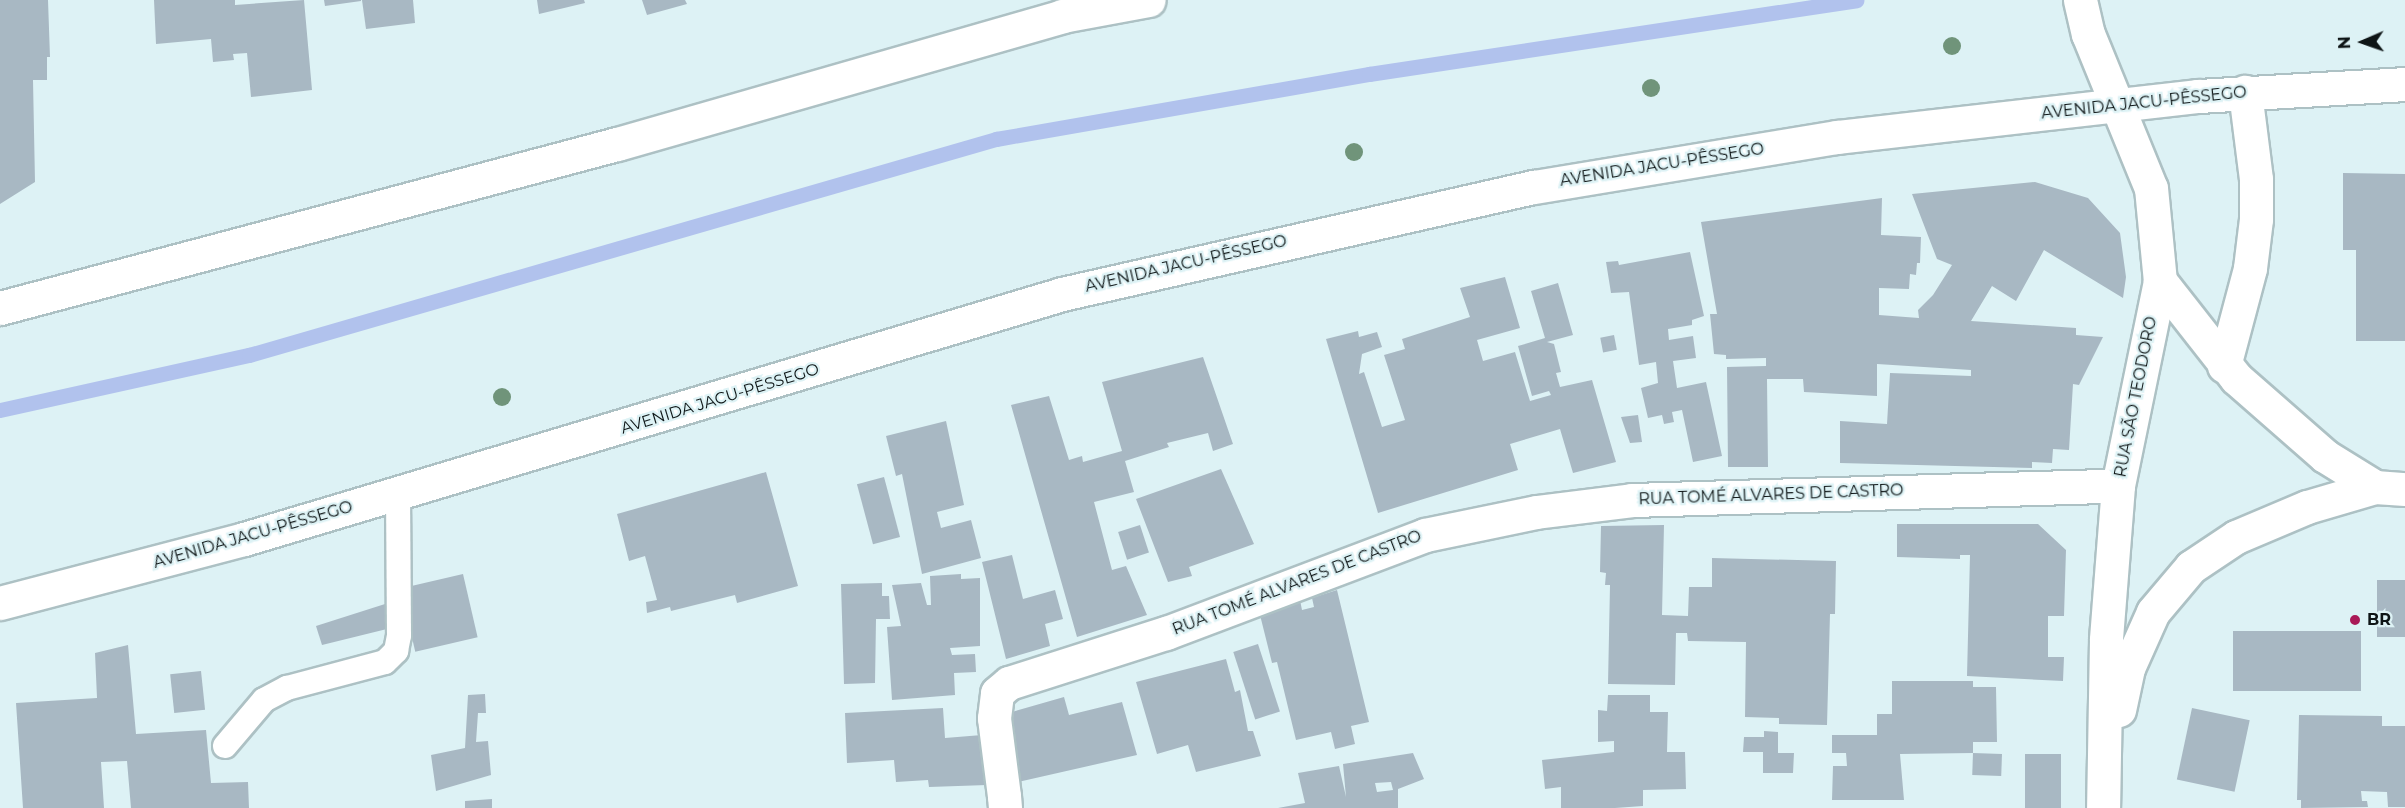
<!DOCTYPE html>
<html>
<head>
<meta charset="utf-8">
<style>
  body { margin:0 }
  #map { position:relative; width:2405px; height:808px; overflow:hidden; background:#ddf2f5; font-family:Montserrat,sans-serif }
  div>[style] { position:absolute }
  .stream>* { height:15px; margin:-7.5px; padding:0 7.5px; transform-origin:7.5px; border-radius:7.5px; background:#b1c2ed }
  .building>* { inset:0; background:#a8b8c3; transform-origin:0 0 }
  .roads { filter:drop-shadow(2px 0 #adc1c4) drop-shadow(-2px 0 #adc1c4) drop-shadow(0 2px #adc1c4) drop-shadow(0 -2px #adc1c4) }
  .service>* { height:24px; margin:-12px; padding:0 12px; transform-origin:12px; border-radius:12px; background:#fff }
  .pedestrian>* { height:33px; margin:-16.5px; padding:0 16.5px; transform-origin:16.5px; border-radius:16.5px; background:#fff }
  .minor>* { height:33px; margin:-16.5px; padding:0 16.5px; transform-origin:16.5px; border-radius:16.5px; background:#fff }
  .secondary>* { height:33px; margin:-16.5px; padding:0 16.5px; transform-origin:16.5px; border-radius:16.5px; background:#fff }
  .trunk>* { height:33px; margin:-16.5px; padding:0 16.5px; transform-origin:16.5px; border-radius:16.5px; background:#fff }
  .trees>* { width:18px; height:18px; margin:-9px; border-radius:50%; background:#70947a }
  .dots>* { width:16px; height:16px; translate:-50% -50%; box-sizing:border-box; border:3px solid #ddf2f5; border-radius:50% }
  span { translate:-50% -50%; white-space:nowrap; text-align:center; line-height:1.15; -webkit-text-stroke:4.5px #ddf2f5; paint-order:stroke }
  .street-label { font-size:16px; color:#0e1516 }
  .poi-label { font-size:16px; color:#0e1516; font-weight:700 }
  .left { translate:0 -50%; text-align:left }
  .north { position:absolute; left:2333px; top:12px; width:60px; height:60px; -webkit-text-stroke:4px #ddf2f5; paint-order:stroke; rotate:268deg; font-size:16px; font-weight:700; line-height:24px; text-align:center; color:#0e1516 }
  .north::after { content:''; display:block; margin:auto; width:21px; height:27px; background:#0e1516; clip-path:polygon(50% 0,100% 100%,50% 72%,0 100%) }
</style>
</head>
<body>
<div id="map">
  <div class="stream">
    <i style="left:0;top:410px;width:255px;rotate:-12.5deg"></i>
    <i style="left:249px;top:355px;width:778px;rotate:-16.13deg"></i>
    <i style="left:996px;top:139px;width:379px;rotate:-9.9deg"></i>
    <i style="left:1369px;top:74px;width:493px;rotate:-8.6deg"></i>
  </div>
  <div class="building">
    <i style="clip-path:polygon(0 0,48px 0,50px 57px,47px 57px,47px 80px,33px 80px,35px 182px,0 204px)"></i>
    <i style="clip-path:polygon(154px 0,235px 0,235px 5px,304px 0,312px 90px,251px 97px,247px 53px,233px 54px,234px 60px,213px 62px,211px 39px,156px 44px)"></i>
    <i style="clip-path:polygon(324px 0,361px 0,361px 1px,325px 6px)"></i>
    <i style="clip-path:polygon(362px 0,413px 0,415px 23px,366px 29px)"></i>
    <i style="clip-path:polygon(537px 0,584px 0,585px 3px,539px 14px)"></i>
    <i style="clip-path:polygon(642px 0,685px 0,687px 4px,647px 15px)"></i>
    <i style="clip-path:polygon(2343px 173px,2405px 174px,2405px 341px,2356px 341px,2356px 250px,2343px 250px)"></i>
    <i style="clip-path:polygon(2035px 182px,2088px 198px,2120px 233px,2126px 277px,2123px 298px,2044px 250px,2016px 301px,1992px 286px,1971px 321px,2076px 328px,2076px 335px,2103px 337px,2079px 385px,2073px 384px,2069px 450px,2053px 449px,2052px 463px,2032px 462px,2032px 468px,1840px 463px,1840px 421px,1887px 424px,1890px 373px,1971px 376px,1971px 370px,1877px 364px,1877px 396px,1804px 392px,1803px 379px,1767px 379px,1768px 467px,1728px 467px,1727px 367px,1766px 366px,1766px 358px,1726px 359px,1726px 355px,1714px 354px,1710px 314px,1717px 314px,1701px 222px,1882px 198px,1881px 235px,1921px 237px,1920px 263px,1917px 263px,1916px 275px,1910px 274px,1909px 289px,1879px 288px,1879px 315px,1919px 318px,1918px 310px,1933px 295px,1952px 265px,1937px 259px,1912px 194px)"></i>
    <i style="clip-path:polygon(1690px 252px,1704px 316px,1692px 320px,1692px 325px,1668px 329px,1669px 340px,1693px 336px,1696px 358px,1673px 361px,1677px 388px,1706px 382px,1722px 456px,1693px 462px,1682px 410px,1672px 412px,1674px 422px,1664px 424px,1662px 415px,1648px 418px,1641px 388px,1658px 383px,1656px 362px,1639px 365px,1629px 292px,1611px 293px,1606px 262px,1618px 261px,1619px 265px)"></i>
    <i style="clip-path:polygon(1505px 277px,1520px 328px,1477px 340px,1483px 361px,1515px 352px,1530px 401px,1551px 395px,1549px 391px,1532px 396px,1518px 346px,1545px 338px,1531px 291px,1558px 283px,1573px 335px,1547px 342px,1554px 344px,1561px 372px,1556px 373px,1560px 387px,1592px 380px,1616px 462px,1573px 473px,1560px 429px,1510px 444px,1518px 470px,1378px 513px,1326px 339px,1358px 331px,1359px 337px,1377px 332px,1382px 347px,1362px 354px,1359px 374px,1364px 372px,1382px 427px,1405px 420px,1384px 355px,1405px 349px,1402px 339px,1470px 317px,1460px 288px)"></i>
    <i style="left:1614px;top:335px;width:15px;height:14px;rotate:79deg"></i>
    <i style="clip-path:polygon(1203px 357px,1233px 444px,1213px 451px,1208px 433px,1167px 443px,1169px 447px,1125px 461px,1134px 492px,1094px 502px,1112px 570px,1126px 566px,1147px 615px,1077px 637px,1011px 405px,1049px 396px,1069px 460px,1082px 456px,1083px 462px,1122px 451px,1102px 382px)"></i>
    <i style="clip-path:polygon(1638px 415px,1642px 442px,1630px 443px,1621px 417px)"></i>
    <i style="clip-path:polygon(946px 421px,964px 505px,937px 512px,941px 528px,971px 520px,981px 558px,922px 574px,902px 474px,896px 476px,886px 436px)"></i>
    <i style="clip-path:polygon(1221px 469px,1254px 544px,1189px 567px,1192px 576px,1168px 582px,1136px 499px)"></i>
    <i style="clip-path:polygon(766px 472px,798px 586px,737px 603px,735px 595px,671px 611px,670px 607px,647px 613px,646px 602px,657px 600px,645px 556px,629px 561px,617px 514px)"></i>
    <i style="left:884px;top:477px;width:62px;height:28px;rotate:75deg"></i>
    <i style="clip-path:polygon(1897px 524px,2038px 524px,2066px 550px,2064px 616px,2048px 616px,2048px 657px,2064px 657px,2063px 681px,1967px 676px,1970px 555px,1960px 555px,1960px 559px,1897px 557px)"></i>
    <i style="left:1140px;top:525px;width:29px;height:23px;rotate:72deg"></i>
    <i style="clip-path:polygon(1664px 525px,1662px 615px,1688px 616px,1689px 587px,1712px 587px,1712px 558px,1836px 561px,1835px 614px,1830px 614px,1827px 725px,1779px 724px,1779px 718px,1745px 717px,1746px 642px,1688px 641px,1687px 633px,1676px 633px,1675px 685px,1608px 684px,1610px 585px,1605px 585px,1606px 573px,1600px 572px,1601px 526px)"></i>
    <i style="clip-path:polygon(1012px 555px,1023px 599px,1055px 590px,1063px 619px,1045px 624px,1050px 646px,1006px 659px,982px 562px)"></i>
    <i style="left:463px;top:574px;width:65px;height:64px;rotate:77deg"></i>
    <i style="clip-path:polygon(961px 574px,961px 579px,980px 578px,980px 646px,950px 648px,952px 655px,975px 654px,976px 672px,954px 673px,955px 695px,892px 700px,887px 627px,901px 626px,892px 585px,921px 583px,927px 605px,931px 605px,930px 576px)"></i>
    <i style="left:2377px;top:580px;width:28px;height:57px"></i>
    <i style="clip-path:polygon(882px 583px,882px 596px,889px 596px,890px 619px,876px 619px,875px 683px,844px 684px,841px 584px)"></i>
    <i style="clip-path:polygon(1337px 590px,1369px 722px,1351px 726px,1355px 744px,1335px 749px,1331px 732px,1296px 740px,1277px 662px,1272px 663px,1260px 615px,1300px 600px,1302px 610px,1314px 607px,1312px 598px)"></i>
    <i style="clip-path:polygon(385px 604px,391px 628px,322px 645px,316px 626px)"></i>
    <i style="left:2233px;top:631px;width:128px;height:60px"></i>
    <i style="left:1258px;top:644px;width:71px;height:26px;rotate:72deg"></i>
    <i style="clip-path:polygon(128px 645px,136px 734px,206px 730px,211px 783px,248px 782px,249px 808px,131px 808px,127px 761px,101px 762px,104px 808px,23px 808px,16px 703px,97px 698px,95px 653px)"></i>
    <i style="clip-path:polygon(1226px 659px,1235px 692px,1240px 690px,1248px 731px,1253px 731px,1261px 756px,1196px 772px,1188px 745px,1157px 754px,1136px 682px)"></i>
    <i style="left:201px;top:671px;width:39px;height:31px;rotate:84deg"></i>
    <i style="clip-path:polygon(1892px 681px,1973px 681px,1973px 687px,1996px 687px,1997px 742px,1973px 742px,1973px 753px,1900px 754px,1904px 800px,1832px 800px,1833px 766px,1847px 766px,1846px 753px,1832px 753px,1832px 735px,1877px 735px,1877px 714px,1892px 714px)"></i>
    <i style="clip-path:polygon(485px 694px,486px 713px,478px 713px,476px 742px,488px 741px,491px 775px,436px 791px,431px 755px,465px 748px,468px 695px)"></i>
    <i style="clip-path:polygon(1608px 695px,1650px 695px,1650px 712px,1668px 712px,1667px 752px,1685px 752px,1686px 789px,1643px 790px,1643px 806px,1615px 808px,1561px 808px,1561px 787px,1545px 789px,1542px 760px,1614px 752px,1614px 741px,1598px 742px,1598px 710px,1607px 711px)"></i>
    <i style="clip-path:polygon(1064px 697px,1069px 715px,1122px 702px,1137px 755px,1018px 782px,1005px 714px)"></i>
    <i style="clip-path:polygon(943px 708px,945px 738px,982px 735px,987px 785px,929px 787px,928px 780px,896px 782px,894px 760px,847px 763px,845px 713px)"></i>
    <i style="left:2192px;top:708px;width:59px;height:73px;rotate:12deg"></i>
    <i style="clip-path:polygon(2299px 715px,2382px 716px,2382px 726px,2405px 726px,2405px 807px,2388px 807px,2387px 792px,2361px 791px,2362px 801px,2367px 801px,2368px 807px,2301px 808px,2301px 800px,2297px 800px)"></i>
    <i style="clip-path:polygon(1764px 731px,1778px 732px,1778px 753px,1794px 753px,1793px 773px,1763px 773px,1763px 752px,1743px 752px,1744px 737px,1764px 737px)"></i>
    <i style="clip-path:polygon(evenodd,1413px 753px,1424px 779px,1398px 789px,1398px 808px,1278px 808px,1305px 803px,1298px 773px,1339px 766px,1346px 797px,1343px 764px,1413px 753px,1391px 782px,1393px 790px,1377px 792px,1375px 783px,1391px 782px)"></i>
    <i style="left:1973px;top:753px;width:29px;height:22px;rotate:2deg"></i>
    <i style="left:2025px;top:754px;width:36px;height:54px"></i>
    <i style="clip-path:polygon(492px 799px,492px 808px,465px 808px,465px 801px)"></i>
  </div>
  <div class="roads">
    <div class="service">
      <i style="left:225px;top:746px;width:60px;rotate:-49.7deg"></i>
      <i style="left:264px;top:700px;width:26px;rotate:-28deg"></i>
      <i style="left:287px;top:688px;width:101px;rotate:-14.9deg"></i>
      <i style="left:385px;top:662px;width:16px;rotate:-45deg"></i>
      <i style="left:396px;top:651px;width:16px;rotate:-79deg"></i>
      <i style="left:399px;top:635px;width:141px;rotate:-90.4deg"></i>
    </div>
    <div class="pedestrian">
      <i style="left:994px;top:718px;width:79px;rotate:82.7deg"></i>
    </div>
    <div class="minor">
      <i style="left:994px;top:718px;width:25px;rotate:-83deg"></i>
      <i style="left:997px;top:693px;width:16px;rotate:-40deg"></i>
      <i style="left:1009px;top:683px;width:165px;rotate:-17.7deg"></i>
      <i style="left:1166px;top:633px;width:277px;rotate:-20.7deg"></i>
      <i style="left:1425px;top:535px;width:113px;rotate:-11.7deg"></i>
      <i style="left:1536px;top:512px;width:97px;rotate:-7.1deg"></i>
      <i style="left:1632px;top:500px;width:486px;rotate:-1.7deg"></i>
      <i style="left:1004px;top:796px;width:12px;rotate:85deg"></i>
    </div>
    <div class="secondary">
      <i style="left:2080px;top:0;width:35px;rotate:77deg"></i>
      <i style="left:2088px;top:34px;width:166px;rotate:67.8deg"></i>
      <i style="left:2151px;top:188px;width:93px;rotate:84.5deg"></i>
      <i style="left:2160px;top:281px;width:209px;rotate:101.6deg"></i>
      <i style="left:2118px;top:486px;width:154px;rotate:94.5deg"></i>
      <i style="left:2106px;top:640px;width:168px;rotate:91deg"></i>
      <i style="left:2160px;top:281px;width:123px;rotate:51.9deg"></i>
      <i style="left:2236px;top:378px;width:118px;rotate:41.2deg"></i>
      <i style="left:2325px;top:456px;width:59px;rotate:31.8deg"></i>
      <i style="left:2119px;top:710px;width:43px;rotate:-77.9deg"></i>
      <i style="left:2128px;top:668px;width:61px;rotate:-65.9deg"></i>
      <i style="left:2153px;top:612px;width:59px;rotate:-49.8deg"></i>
      <i style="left:2191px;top:567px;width:54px;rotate:-33.7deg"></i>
      <i style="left:2236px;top:537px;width:77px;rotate:-22.9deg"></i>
      <i style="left:2307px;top:507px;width:71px;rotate:-16.4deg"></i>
      <i style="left:2375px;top:487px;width:30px;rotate:4deg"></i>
    </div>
    <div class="trunk">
      <i style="left:0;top:308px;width:638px;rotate:-14.89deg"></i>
      <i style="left:617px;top:144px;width:463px;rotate:-16deg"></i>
      <i style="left:1062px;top:16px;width:88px;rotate:-10.4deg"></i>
      <i style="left:2224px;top:366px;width:101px;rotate:-75.1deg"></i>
      <i style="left:2250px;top:268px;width:49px;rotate:-83deg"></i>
      <i style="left:2256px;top:219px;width:40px;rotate:-90deg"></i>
      <i style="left:2256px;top:179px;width:88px;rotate:-97.2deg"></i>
      <i style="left:0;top:603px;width:252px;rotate:-14.7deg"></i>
      <i style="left:244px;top:539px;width:854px;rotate:-16.67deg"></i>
      <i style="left:1062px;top:294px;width:484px;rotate:-12.8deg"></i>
      <i style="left:1534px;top:187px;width:307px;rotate:-9.4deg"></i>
      <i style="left:1837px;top:137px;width:363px;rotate:-6.5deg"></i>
      <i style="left:2198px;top:96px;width:207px;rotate:-3.3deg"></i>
    </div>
  </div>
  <div class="trees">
    <i style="left:1952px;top:46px"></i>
    <i style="left:1651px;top:88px"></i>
    <i style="left:1354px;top:152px"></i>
    <i style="left:502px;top:397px"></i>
  </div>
  <div class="dots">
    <i style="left:2355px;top:620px;background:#a91957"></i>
  </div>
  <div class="street-label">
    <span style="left:2144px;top:103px;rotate:-6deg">AVENIDA JACU-PÊSSEGO</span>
    <span style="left:1662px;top:165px;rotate:-9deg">AVENIDA JACU-PÊSSEGO</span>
    <span style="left:1186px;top:264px;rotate:-13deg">AVENIDA JACU-PÊSSEGO</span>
    <span style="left:2136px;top:397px;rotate:-79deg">RUA SÃO TEODORO</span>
    <span style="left:720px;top:399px;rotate:-17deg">AVENIDA JACU-PÊSSEGO</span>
    <span style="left:1771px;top:495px;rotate:-2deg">RUA TOMÉ ALVARES DE CASTRO</span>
    <span style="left:253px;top:535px;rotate:-16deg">AVENIDA JACU-PÊSSEGO</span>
    <span style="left:1297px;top:583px;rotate:-21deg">RUA TOMÉ ALVARES DE CASTRO</span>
  </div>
  <div class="poi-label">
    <span class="left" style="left:2367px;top:620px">BR</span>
  </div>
  <div class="north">N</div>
</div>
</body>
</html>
